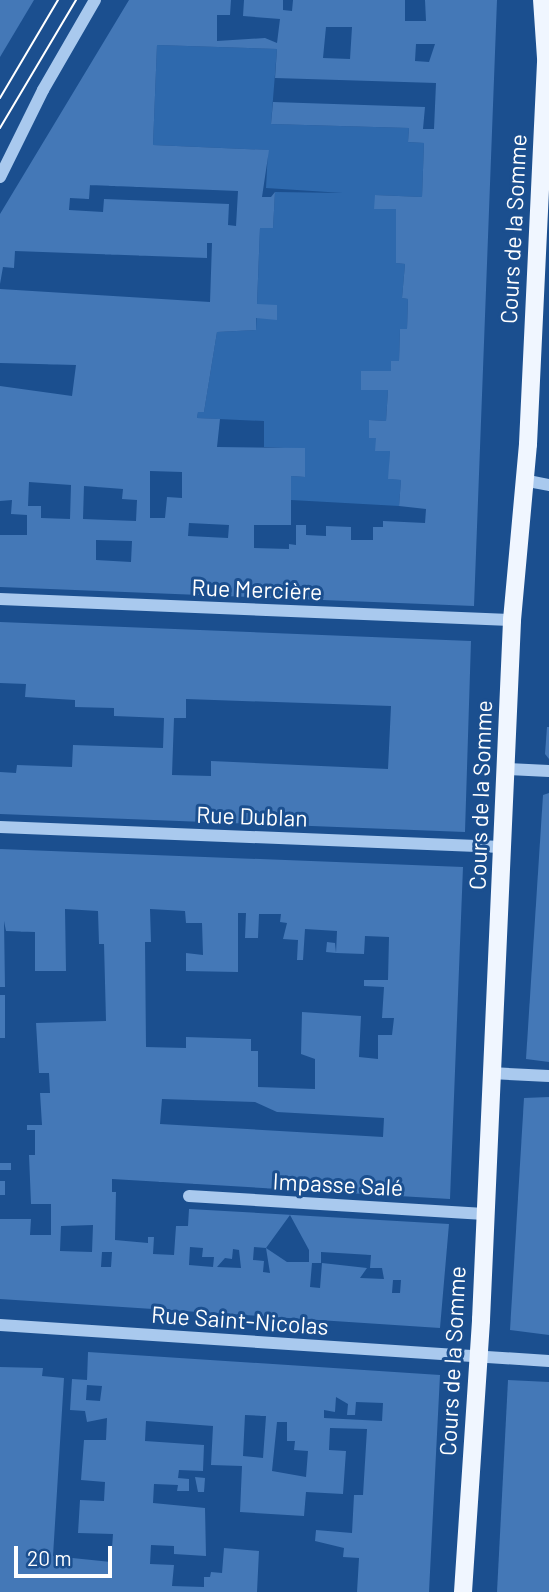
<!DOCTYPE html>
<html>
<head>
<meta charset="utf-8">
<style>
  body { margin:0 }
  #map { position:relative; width:549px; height:1592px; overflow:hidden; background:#1b4f8f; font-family:Barlow,sans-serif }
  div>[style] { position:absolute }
  .green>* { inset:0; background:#2e69ad }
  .building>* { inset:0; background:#4478b7; transform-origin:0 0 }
  .minor>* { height:12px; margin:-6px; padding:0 6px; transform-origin:6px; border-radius:6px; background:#a9c9ee }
  .major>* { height:18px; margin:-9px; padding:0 9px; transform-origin:9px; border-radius:9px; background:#f0f6ff }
  .tram>* { height:2px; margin:-1px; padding:0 1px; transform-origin:1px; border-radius:1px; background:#fff }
  span { translate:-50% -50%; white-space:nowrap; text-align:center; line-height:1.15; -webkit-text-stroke:6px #1b4f8f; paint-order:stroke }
  .street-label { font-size:23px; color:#fff }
  .scale { position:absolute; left:14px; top:1546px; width:98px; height:32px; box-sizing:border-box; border:4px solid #fff; border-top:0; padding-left:9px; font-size:21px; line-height:24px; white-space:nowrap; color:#fff; -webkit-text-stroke:5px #1b4f8f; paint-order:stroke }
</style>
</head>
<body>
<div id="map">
  <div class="green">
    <i style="clip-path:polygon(157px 45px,277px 49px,271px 124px,409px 128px,408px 142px,424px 143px,422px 197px,375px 195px,375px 209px,396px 209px,396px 263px,405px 264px,402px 298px,408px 299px,407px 329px,400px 329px,399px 361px,391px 361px,391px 371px,361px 371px,361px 390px,388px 390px,386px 421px,369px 420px,369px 437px,376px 438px,376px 451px,390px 451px,389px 479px,401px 480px,399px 506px,291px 500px,291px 476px,304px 477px,305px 449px,264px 447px,264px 421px,197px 418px,198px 412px,204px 412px,217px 332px,256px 330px,260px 228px,273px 228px,275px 192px,343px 193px,266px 188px,268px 150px,153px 145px)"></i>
  </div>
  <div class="building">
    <i style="clip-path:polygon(0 0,34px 0,0 57px)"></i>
    <i style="clip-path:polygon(evenodd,129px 0,231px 0,230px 15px,217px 15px,217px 41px,265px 38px,277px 43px,280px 19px,243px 16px,244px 0,283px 0,283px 10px,292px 11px,293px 0,405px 0,405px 21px,426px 21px,425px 0,497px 0,474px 606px,0 587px,0 535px,27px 535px,27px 515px,11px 514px,12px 500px,0 501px,0 386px,72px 396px,76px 365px,0 363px,0 289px,210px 302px,212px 243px,207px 243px,207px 258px,15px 251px,14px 268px,3px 267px,0 284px,0 214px,129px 0,326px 27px,352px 27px,350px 59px,323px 58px,326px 27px,129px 0,416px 44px,435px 44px,429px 62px,415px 61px,416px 44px,129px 0,157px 45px,277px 49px,275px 78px,436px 83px,434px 129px,423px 129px,425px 107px,273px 102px,271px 124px,409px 128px,408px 142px,424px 143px,422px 197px,375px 195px,374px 209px,396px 209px,396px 263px,405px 264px,402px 298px,408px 299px,407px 329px,400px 329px,399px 361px,391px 361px,391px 371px,361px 371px,361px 390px,388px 390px,386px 421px,369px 420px,369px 438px,376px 438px,375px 451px,390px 451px,388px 479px,401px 480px,399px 506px,426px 509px,425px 523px,383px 521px,383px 527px,373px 527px,373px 540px,351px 540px,351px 527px,326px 526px,326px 536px,306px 535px,306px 525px,296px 525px,296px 545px,289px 544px,289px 549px,254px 548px,254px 525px,291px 525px,291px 476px,305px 477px,305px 448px,217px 447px,220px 419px,197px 418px,198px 412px,204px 412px,217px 332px,256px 330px,256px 318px,277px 320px,277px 305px,257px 304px,260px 228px,273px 228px,275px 192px,271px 197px,262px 197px,269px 150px,153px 145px,157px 45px,129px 0,90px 185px,238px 191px,236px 226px,228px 225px,229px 204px,104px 199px,103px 212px,69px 210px,70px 198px,89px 199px,90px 185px,129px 0,150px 471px,182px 472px,182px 498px,167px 497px,165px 518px,150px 518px,150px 471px,129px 0,29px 482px,71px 485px,70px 519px,41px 518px,41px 506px,28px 506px,29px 482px,129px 0,84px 486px,123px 489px,122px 499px,137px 500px,136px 521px,83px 519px,84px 486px,129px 0,189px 523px,229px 525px,228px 538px,188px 536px,189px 523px,129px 0,96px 540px,132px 541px,131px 562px,96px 560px,96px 540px)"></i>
    <i style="clip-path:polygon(evenodd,0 622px,471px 641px,465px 832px,0 814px,0 772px,16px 773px,17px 765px,72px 767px,73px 745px,163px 748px,164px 718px,114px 716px,114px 708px,75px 707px,75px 700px,25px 697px,26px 684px,0 683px,0 622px,186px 699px,391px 706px,388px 769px,211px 761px,211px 776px,172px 775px,174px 718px,186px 718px,186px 699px)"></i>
    <i style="clip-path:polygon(547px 727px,549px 727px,549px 759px,545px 754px)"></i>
    <i style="clip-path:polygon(549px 793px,549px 1062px,526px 1059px,543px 795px)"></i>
    <i style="clip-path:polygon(evenodd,0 849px,463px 867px,450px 1199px,112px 1179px,112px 1192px,116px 1192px,115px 1240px,148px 1243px,148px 1237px,154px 1237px,153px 1254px,174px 1255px,176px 1226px,188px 1226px,189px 1209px,449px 1224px,440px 1328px,0 1299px,0 1219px,31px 1219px,30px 1235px,51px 1235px,51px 1204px,31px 1204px,29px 1155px,35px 1155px,35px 1130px,27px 1130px,27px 1125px,42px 1125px,40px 1093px,50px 1093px,49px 1073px,39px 1073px,36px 1023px,106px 1021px,104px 944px,99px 944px,98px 911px,65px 909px,66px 971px,35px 971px,35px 932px,6px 931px,4px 921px,5px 987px,0 987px,0 849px,150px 909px,185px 911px,186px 923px,202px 923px,203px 955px,186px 953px,186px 971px,238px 972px,238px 913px,246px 913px,245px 938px,258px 938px,259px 914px,281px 914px,280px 922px,287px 923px,283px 939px,298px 940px,297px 960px,303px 960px,305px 929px,337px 931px,336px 953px,364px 954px,365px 936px,389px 937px,388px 980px,364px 980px,364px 986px,384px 987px,382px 1018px,394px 1018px,392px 1035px,378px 1035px,378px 1059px,359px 1057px,361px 1016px,302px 1012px,301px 1054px,315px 1059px,315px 1089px,258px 1087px,258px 1051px,251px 1051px,251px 1039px,186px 1037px,186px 1048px,146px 1047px,145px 942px,151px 942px,150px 909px,0 849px,162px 1099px,255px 1102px,277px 1112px,384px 1118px,383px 1137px,160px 1124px,162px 1099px,0 849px,290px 1215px,309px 1250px,309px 1262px,287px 1262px,266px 1248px,270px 1273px,263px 1272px,264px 1261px,253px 1260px,254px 1247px,266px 1248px,290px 1215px,0 849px,93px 1225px,92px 1252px,60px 1251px,61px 1226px,93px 1225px,0 849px,190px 1247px,203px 1248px,202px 1257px,214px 1257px,213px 1267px,189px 1265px,190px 1247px,0 849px,233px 1249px,239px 1250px,241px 1268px,217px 1267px,225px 1258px,232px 1259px,233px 1249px,0 849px,102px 1252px,112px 1252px,111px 1267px,101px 1267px,102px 1252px,0 849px,321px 1252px,371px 1255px,370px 1268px,382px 1268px,384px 1279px,360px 1278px,367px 1268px,322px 1263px,320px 1288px,310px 1287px,312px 1263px,321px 1263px,321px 1252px,0 849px,393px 1280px,401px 1280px,400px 1293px,392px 1293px,393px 1280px)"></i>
    <i style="clip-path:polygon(327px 942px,335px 943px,336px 953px,326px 952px)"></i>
    <i style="left:0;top:995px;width:5px;height:43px"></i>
    <i style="clip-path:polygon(549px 1097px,549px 1335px,510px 1330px,524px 1098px)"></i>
    <i style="left:0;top:1163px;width:11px;height:7px"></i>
    <i style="left:5px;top:1181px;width:14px;height:5px;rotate:90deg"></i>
    <i style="clip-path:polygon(evenodd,88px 1352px,440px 1375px,429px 1592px,357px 1592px,359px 1558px,343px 1557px,344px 1548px,315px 1541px,316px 1530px,352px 1533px,354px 1495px,363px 1495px,367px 1429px,330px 1428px,329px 1450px,346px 1451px,343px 1494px,306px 1492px,304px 1516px,240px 1512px,242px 1466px,211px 1465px,213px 1426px,146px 1421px,145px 1441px,204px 1445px,203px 1471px,179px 1470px,178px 1478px,189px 1479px,189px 1491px,177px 1491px,178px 1485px,154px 1484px,153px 1503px,205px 1508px,206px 1556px,174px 1554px,174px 1546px,151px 1545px,150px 1564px,174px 1565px,172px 1586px,204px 1587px,204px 1577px,210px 1577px,211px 1572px,222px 1573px,224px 1548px,259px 1551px,257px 1592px,0 1592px,0 1367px,43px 1368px,42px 1376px,64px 1378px,53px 1556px,111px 1562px,113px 1534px,78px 1533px,80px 1500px,104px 1501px,105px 1482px,81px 1480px,84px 1440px,106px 1440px,107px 1418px,87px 1422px,85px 1411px,70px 1410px,72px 1379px,87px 1380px,88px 1352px,87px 1385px,102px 1386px,100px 1401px,86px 1400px,87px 1385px,88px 1352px,336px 1397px,348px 1404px,347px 1415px,355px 1415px,356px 1402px,383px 1403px,382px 1421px,324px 1418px,324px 1410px,335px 1412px,336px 1397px,88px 1352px,245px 1415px,266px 1416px,263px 1458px,243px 1456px,245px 1415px,88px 1352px,277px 1422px,287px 1422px,287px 1441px,295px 1441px,294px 1450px,308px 1451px,306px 1477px,272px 1471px,277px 1422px)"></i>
    <i style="clip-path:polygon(508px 1380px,549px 1382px,549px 1592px,497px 1592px)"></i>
    <i style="clip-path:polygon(195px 1477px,205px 1478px,204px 1492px,198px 1492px)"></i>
  </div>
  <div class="minor">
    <i style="left:0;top:177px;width:97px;rotate:-63.7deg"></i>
    <i style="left:43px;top:90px;width:104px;rotate:-60deg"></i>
    <i style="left:523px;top:480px;width:26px;rotate:11deg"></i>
    <i style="left:0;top:599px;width:512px;rotate:2.35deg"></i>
    <i style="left:506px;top:769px;width:43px;rotate:2.7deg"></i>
    <i style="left:0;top:827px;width:502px;rotate:2.28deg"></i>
    <i style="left:491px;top:1073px;width:58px;rotate:3deg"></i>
    <i style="left:189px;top:1196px;width:296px;rotate:3.5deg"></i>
    <i style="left:0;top:1325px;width:550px;rotate:3.75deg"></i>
  </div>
  <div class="major">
    <i style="left:463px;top:1592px;width:273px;rotate:-86.2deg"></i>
    <i style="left:481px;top:1320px;width:701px;rotate:-87.46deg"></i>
    <i style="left:512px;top:620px;width:177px;rotate:-84.8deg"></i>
    <i style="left:528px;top:444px;width:386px;rotate:-87.3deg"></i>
    <i style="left:546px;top:58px;width:58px;rotate:-93.9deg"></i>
  </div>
  <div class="tram">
    <i style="left:0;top:98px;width:114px;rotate:-59.4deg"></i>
    <i style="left:0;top:128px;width:149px;rotate:-59.3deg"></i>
  </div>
  <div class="street-label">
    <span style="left:513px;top:229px;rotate:-87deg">Cours de la Somme</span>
    <span style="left:257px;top:589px;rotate:2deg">Rue Mercière</span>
    <span style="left:480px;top:795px;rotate:-88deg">Cours de la Somme</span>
    <span style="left:252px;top:816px;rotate:2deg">Rue Dublan</span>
    <span style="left:338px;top:1184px;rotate:3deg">Impasse Salé</span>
    <span style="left:240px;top:1320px;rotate:4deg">Rue Saint-Nicolas</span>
    <span style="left:452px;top:1361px;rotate:-87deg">Cours de la Somme</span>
  </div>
  <div class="scale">20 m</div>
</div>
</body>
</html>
